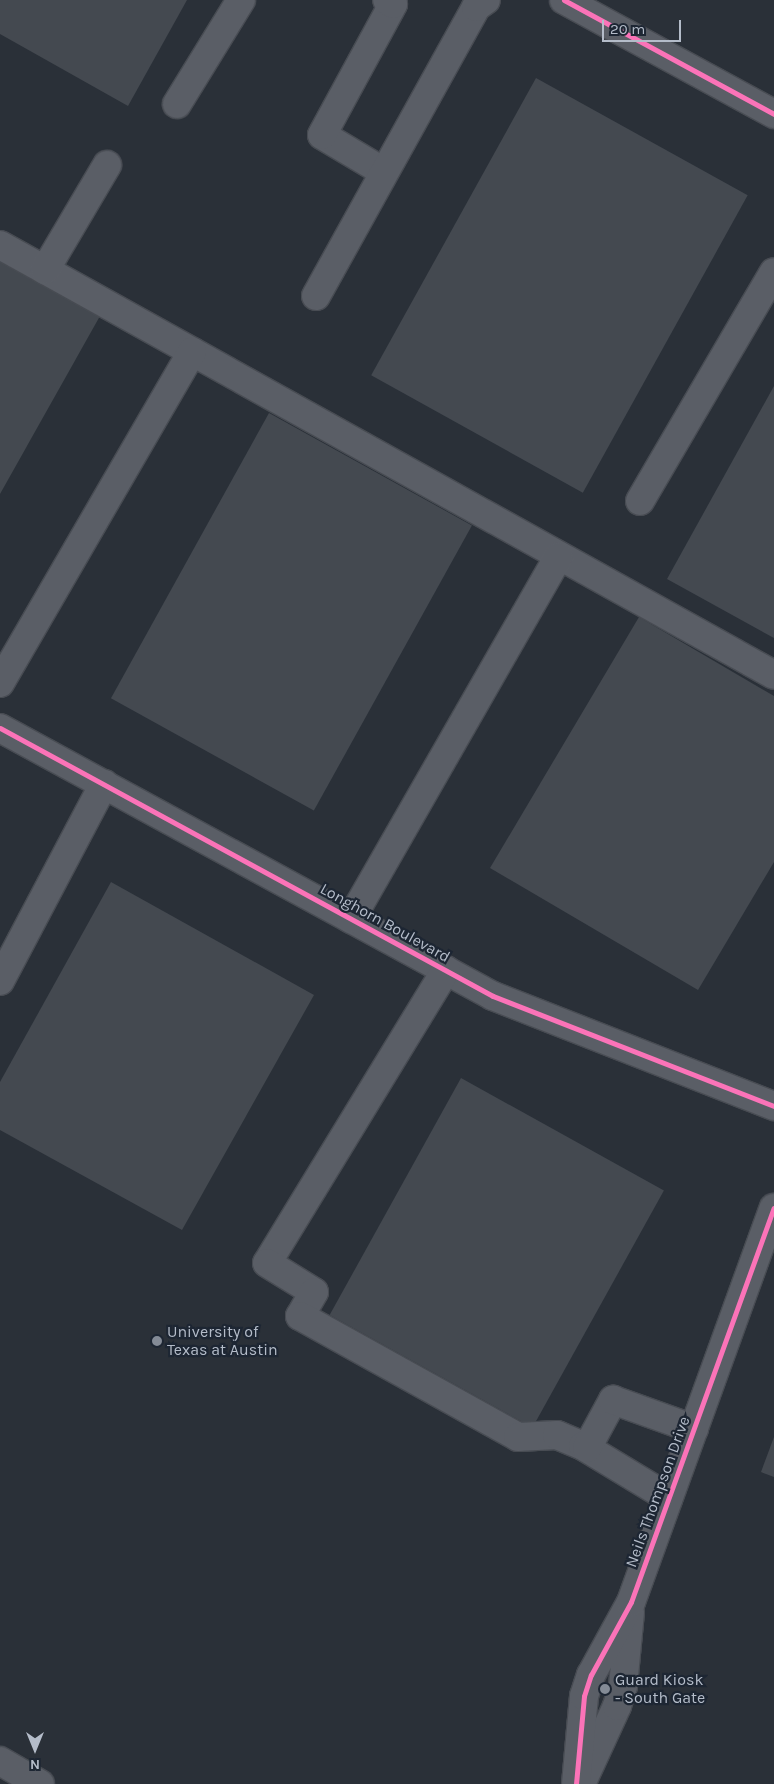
<!DOCTYPE html>
<html>
<head>
<meta charset="utf-8">
<style>
  body { margin:0 }
  #map { position:relative; width:774px; height:1784px; overflow:hidden; background:#2a3038; font-family:Karla,sans-serif }
  div>[style] { position:absolute }
  .building>* { inset:0; background:#444950; transform-origin:0 0 }
  .roads { filter:drop-shadow(1px 0 #484c53) drop-shadow(-1px 0 #484c53) drop-shadow(0 1px #484c53) drop-shadow(0 -1px #484c53) }
  .minor>* { height:28px; margin:-14px; padding:0 14px; transform-origin:14px; border-radius:14px; background:#5a5e66 }
  .cycleway>* { height:5px; margin:-2.5px; padding:0 2.5px; transform-origin:2.5px; border-radius:2.5px; background:#fb73b8 }
  .dots>* { width:14px; height:14px; translate:-50% -50%; box-sizing:border-box; border:2px solid #1d2633; border-radius:50% }
  span { translate:-50% -50%; white-space:nowrap; text-align:center; line-height:1.15; -webkit-text-stroke:4.5px #1d2633; paint-order:stroke }
  .street-label { font-size:16px; color:#b4bcc9 }
  .poi-label { font-size:16px; color:#b4bcc9 }
  .left { translate:0 -50%; text-align:left }
  .north { position:absolute; left:10px; top:1724px; width:50px; height:50px; -webkit-text-stroke:4px #1d2633; paint-order:stroke; rotate:180deg; font-size:14px; font-weight:700; line-height:20px; text-align:center; color:#b4bcc9 }
  .north::after { content:''; display:block; margin:auto; width:18px; height:22px; background:#b4bcc9; clip-path:polygon(50% 0,100% 100%,50% 72%,0 100%) }
  .scale { position:absolute; left:602px; top:20px; width:79px; height:22px; box-sizing:border-box; border:2px solid #b4bcc9; border-top:0; padding-left:6px; font-size:15px; line-height:18px; white-space:nowrap; color:#b4bcc9; -webkit-text-stroke:4px #1d2633; paint-order:stroke }
</style>
</head>
<body>
<div id="map">
  <div class="building">
    <i style="clip-path:polygon(0 0,187px 0,128px 106px,0 34px)"></i>
    <i style="left:536px;top:78px;width:242px;height:340px;rotate:29deg"></i>
    <i style="clip-path:polygon(0 261px,100px 316px,0 494px)"></i>
    <i style="clip-path:polygon(774px 386px,774px 638px,667px 579px)"></i>
    <i style="left:269px;top:413px;width:232px;height:326px;rotate:29deg"></i>
    <i style="clip-path:polygon(639px 617px,774px 696px,774px 862px,698px 990px,490px 868px)"></i>
    <i style="clip-path:polygon(111px 882px,314px 995px,182px 1230px,0 1130px,0 1082px)"></i>
    <i style="left:461px;top:1078px;width:232px;height:271px;rotate:29deg"></i>
    <i style="clip-path:polygon(774px 1437px,774px 1477px,761px 1472px)"></i>
    <i style="clip-path:polygon(604px 1681px,610px 1684px,606px 1697px,599px 1694px)"></i>
  </div>
  <div class="roads">
    <div class="minor">
      <i style="left:564px;top:0;width:239px;rotate:28.5deg"></i>
      <i style="left:177px;top:104px;width:122px;rotate:-58.4deg"></i>
      <i style="left:384px;top:172px;width:72px;rotate:-149.2deg"></i>
      <i style="left:322px;top:135px;width:149px;rotate:-61.5deg"></i>
      <i style="left:393px;top:4px;width:7px;rotate:-146deg"></i>
      <i style="left:0;top:245px;width:885px;rotate:29.05deg"></i>
      <i style="left:45px;top:270px;width:122px;rotate:-59.4deg"></i>
      <i style="left:316px;top:296px;width:330px;rotate:-61deg"></i>
      <i style="left:476px;top:7px;width:12px;rotate:-35deg"></i>
      <i style="left:640px;top:501px;width:265px;rotate:-59.7deg"></i>
      <i style="left:0;top:683px;width:383px;rotate:-59.9deg"></i>
      <i style="left:0;top:728px;width:561px;rotate:28.53deg"></i>
      <i style="left:493px;top:996px;width:302px;rotate:21.4deg"></i>
      <i style="left:351px;top:919px;width:418px;rotate:-60.2deg"></i>
      <i style="left:446px;top:970px;width:343px;rotate:121.4deg"></i>
      <i style="left:267px;top:1263px;width:55px;rotate:31.7deg"></i>
      <i style="left:314px;top:1292px;width:28px;rotate:120deg"></i>
      <i style="left:300px;top:1316px;width:249px;rotate:29deg"></i>
      <i style="left:518px;top:1437px;width:39px;rotate:-3deg"></i>
      <i style="left:557px;top:1435px;width:28px;rotate:23deg"></i>
      <i style="left:583px;top:1446px;width:100px;rotate:31.2deg"></i>
      <i style="left:0;top:981px;width:223px;rotate:-62.2deg"></i>
      <i style="left:587px;top:1448px;width:55px;rotate:-61.6deg"></i>
      <i style="left:613px;top:1400px;width:86px;rotate:19.7deg"></i>
      <i style="left:0;top:1761px;width:46px;rotate:29.9deg"></i>
      <i style="left:583px;top:1780px;width:81px;rotate:-65.3deg"></i>
      <i style="left:617px;top:1706px;width:21px;rotate:-73deg"></i>
      <i style="left:623px;top:1686px;width:74px;rotate:-84.6deg"></i>
      <i style="left:576px;top:1784px;width:88px;rotate:-84.8deg"></i>
      <i style="left:584px;top:1696px;width:22px;rotate:-72deg"></i>
      <i style="left:591px;top:1675px;width:83px;rotate:-61.3deg"></i>
      <i style="left:631px;top:1602px;width:419px;rotate:-70.1deg"></i>
    </div>
  </div>
  <div class="cycleway">
    <i style="left:564px;top:0;width:239px;rotate:28.5deg"></i>
    <i style="left:0;top:728px;width:561px;rotate:28.53deg"></i>
    <i style="left:493px;top:996px;width:302px;rotate:21.4deg"></i>
    <i style="left:576px;top:1784px;width:88px;rotate:-84.8deg"></i>
    <i style="left:584px;top:1696px;width:22px;rotate:-72deg"></i>
    <i style="left:591px;top:1675px;width:83px;rotate:-61.3deg"></i>
    <i style="left:631px;top:1602px;width:419px;rotate:-70.1deg"></i>
  </div>
  <div class="dots">
    <i style="left:157px;top:1341px;background:#848b96"></i>
    <i style="left:605px;top:1689px;background:#848b96"></i>
  </div>
  <div class="street-label">
    <span style="left:385px;top:923px;rotate:29deg">Longhorn Boulevard</span>
    <span style="left:658px;top:1492px;rotate:-70deg">Neils Thompson Drive</span>
  </div>
  <div class="poi-label">
    <span class="left" style="left:167px;top:1341px">University of<br>Texas at Austin</span>
    <span class="left" style="left:615px;top:1689px">Guard Kiosk<br>- South Gate</span>
  </div>
  <div class="north">N</div>
  <div class="scale">20 m</div>
</div>
</body>
</html>
